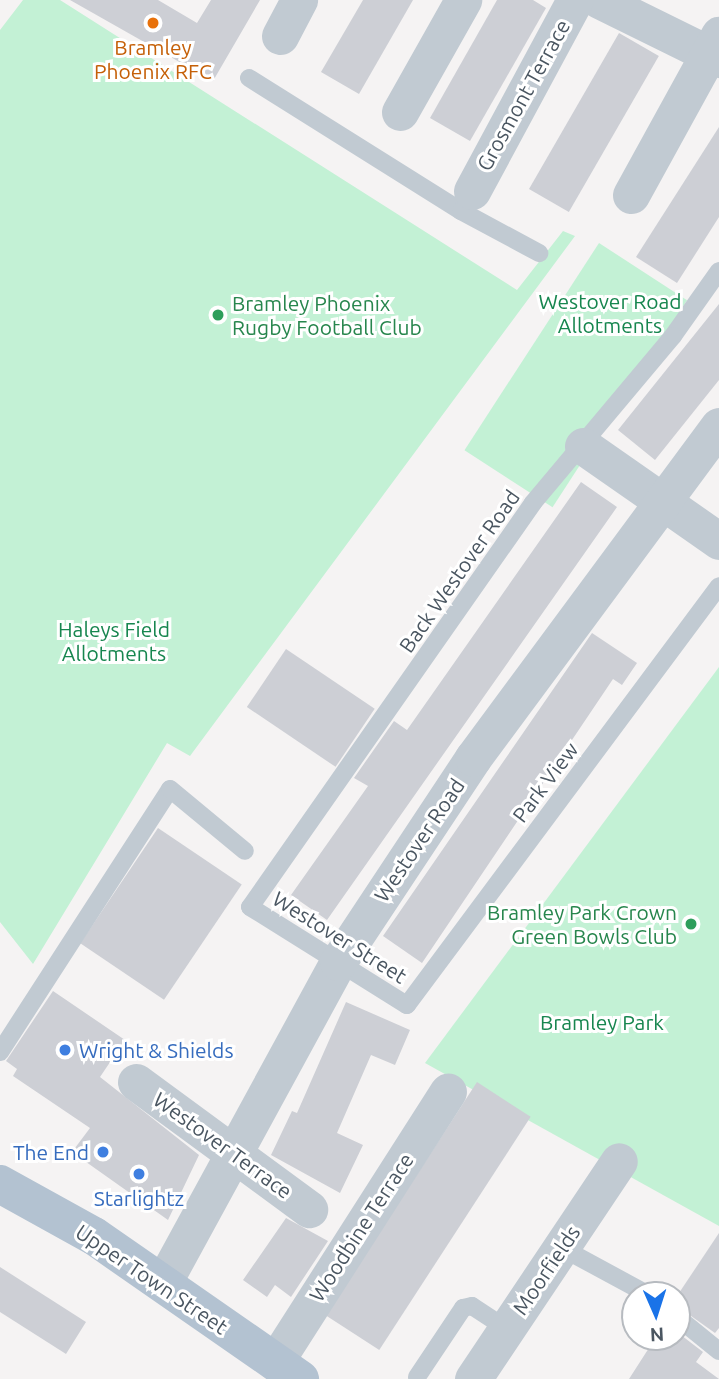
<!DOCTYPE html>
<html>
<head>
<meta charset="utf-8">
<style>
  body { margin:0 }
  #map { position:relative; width:719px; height:1379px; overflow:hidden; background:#f5f3f3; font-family:Ubuntu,sans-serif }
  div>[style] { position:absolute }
  .green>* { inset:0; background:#c3f1d5; transform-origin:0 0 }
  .building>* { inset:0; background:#cdcfd5; transform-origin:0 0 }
  .lane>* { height:18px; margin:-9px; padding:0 9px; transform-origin:9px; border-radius:9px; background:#c1cad2 }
  .street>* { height:37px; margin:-18.5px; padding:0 18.5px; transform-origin:18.5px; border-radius:18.5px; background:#c1cad2 }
  .primary>* { height:38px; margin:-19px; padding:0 19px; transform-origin:19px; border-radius:19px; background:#b3c2d1 }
  .dots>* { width:19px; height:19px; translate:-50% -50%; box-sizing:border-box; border:4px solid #fff; border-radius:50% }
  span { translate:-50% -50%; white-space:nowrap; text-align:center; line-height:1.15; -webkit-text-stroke:6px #fff; paint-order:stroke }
  .food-label { font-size:21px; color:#c56008 }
  .street-label { font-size:21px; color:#4a5661 }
  .park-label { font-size:21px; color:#17864f }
  .leisure-label { font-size:21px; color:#27864d }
  .left { translate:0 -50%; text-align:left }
  .right { translate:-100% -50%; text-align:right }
  .shop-label { font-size:21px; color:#366cbe }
  .north { position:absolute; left:621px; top:1281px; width:70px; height:70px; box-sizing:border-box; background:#fff; border:2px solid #b7bbc0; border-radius:50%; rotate:177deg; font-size:19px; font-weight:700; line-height:28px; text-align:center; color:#4a5661 }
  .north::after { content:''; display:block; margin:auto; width:24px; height:32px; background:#1a73e8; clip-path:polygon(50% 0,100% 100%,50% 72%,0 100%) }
</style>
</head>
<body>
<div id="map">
  <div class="green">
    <i style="clip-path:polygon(23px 0,60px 0,517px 290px,563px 231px,575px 236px,190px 756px,167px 743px,33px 964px,0 922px,0 30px)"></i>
    <i style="left:599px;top:243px;width:105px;height:247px;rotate:33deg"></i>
    <i style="clip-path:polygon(719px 667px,719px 1226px,425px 1063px)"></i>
  </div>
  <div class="building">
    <i style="clip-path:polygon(70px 0,158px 0,197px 23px,211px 0,260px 0,213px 81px)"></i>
    <i style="clip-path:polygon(363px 0,413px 0,359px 94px,321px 72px)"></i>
    <i style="clip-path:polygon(497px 0,533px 0,546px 8px,470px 141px,430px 118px)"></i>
    <i style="left:619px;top:33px;width:46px;height:180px;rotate:30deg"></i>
    <i style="clip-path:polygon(719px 127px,719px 217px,677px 283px,636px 257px)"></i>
    <i style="clip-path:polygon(719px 304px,719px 380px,655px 460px,618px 430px)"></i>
    <i style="clip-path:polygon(581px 482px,617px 507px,327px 920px,291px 895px,368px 786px,354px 778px,394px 721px,407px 730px)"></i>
    <i style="clip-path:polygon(592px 633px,637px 663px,622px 685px,613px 679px,422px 963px,383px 936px)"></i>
    <i style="left:286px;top:649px;width:107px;height:70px;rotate:34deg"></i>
    <i style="left:158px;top:828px;width:101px;height:139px;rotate:34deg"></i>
    <i style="clip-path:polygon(53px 991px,125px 1040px,100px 1077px,199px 1155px,168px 1220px,72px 1152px,90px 1128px,13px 1076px,17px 1069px,6px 1061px)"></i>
    <i style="clip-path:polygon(346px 1002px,410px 1030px,395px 1065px,371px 1055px,337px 1133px,363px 1145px,340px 1193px,271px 1155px,292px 1111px,297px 1113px)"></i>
    <i style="left:477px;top:1082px;width:64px;height:278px;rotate:33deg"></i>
    <i style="clip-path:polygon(286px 1218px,328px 1241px,291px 1297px,275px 1285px,267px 1297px,243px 1280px)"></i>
    <i style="clip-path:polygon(719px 1233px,719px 1328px,715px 1333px,677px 1306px,677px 1296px)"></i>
    <i style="clip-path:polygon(0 1267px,86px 1322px,66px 1354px,0 1312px)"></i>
    <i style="clip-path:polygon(677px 1332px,703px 1352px,696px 1362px,719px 1379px,629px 1379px,656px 1337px,677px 1337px)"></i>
  </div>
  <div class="lane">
    <i style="left:249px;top:78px;width:250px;rotate:32.1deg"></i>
    <i style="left:461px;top:211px;width:23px;rotate:-61deg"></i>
    <i style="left:461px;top:211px;width:89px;rotate:28.3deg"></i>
    <i style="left:719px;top:271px;width:80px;rotate:125.3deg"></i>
    <i style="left:673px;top:336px;width:218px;rotate:130deg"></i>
    <i style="left:533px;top:503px;width:493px;rotate:125deg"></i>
    <i style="left:250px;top:907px;width:185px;rotate:32deg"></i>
    <i style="left:407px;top:1005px;width:522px;rotate:-53.33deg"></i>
    <i style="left:0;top:1052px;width:313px;rotate:-57.1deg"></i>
    <i style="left:170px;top:789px;width:97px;rotate:39.6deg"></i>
    <i style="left:562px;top:1248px;width:99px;rotate:28.4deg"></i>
    <i style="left:677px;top:1317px;width:54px;rotate:39deg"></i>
    <i style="left:417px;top:1377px;width:83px;rotate:-56.3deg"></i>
    <i style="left:463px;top:1308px;width:9px;rotate:-13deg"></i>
    <i style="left:472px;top:1306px;width:42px;rotate:33.3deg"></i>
  </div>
  <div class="street">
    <i style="left:599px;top:0;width:134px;rotate:26.2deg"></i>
    <i style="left:280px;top:36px;width:41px;rotate:-62.2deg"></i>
    <i style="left:400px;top:112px;width:129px;rotate:-60.6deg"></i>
    <i style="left:472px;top:191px;width:217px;rotate:-61.7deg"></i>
    <i style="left:631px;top:195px;width:183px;rotate:-61.2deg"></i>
    <i style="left:583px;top:446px;width:166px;rotate:34.9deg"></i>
    <i style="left:136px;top:1082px;width:215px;rotate:36.3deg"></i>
    <i style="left:163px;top:1283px;width:366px;rotate:-61.4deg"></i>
    <i style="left:338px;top:962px;width:245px;rotate:-56.5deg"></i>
    <i style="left:473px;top:758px;width:413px;rotate:-53.5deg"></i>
    <i style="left:275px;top:1362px;width:321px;rotate:-57.4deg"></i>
    <i style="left:473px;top:1379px;width:262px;rotate:-56.2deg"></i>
  </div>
  <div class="primary">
    <i style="left:0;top:1184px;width:107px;rotate:29deg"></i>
    <i style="left:94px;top:1236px;width:251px;rotate:34.8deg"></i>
  </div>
  <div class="dots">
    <i style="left:153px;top:23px;background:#e8710a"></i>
    <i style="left:218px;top:315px;background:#2e9e5b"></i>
    <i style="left:691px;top:924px;background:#2e9e5b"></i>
    <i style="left:65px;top:1050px;background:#3f7fe0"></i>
    <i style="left:103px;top:1152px;background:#3f7fe0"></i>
    <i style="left:139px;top:1174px;background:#3f7fe0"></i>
  </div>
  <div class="food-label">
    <span style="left:153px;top:59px">Bramley<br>Phoenix RFC</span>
  </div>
  <div class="street-label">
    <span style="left:523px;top:95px;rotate:-61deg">Grosmont Terrace</span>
    <span style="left:459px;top:571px;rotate:-55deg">Back Westover Road</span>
    <span style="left:545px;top:782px;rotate:-53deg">Park View</span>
    <span style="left:419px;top:840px;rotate:-56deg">Westover Road</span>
    <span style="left:340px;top:937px;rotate:32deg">Westover Street</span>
    <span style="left:223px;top:1145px;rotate:36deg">Westover Terrace</span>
    <span style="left:361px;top:1227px;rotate:-57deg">Woodbine Terrace</span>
    <span style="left:546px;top:1270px;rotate:-56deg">Moorfields</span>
    <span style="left:152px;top:1279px;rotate:34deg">Upper Town Street</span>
  </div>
  <div class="park-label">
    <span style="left:610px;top:313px">Westover Road<br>Allotments</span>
    <span style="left:114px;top:641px">Haleys Field<br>Allotments</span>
    <span style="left:602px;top:1022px">Bramley Park</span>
  </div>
  <div class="leisure-label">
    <span class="left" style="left:232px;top:315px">Bramley Phoenix<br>Rugby Football Club</span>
    <span class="right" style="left:677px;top:924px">Bramley Park Crown<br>Green Bowls Club</span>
  </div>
  <div class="shop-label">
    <span class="left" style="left:79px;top:1050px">Wright &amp; Shields</span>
    <span class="right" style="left:89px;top:1152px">The End</span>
    <span style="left:139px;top:1198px">Starlightz</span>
  </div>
  <div class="north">N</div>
</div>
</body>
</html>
